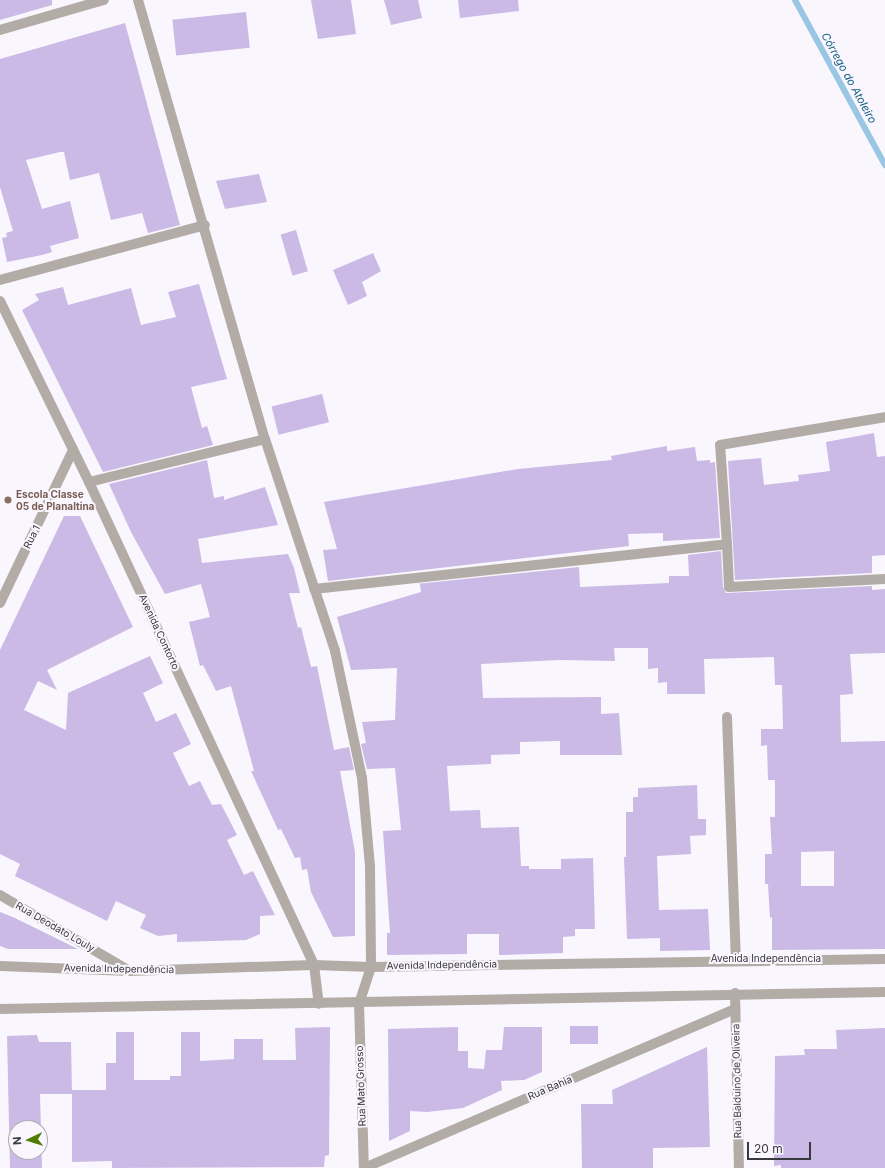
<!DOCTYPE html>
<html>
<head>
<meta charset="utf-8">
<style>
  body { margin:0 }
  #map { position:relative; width:885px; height:1168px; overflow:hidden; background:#f9f6fe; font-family:Inter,sans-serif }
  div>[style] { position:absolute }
  .stream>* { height:6px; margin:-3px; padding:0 3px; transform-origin:3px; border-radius:3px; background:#99c6e2 }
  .building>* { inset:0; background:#cabae5; transform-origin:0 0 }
  .minor>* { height:10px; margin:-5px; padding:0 5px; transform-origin:5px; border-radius:5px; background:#b3aca6 }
  .dots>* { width:11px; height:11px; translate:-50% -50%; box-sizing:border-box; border:2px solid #f9f6fe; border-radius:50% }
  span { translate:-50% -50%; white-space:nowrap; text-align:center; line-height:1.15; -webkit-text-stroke:4px #f9f6fe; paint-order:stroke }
  .education-label { font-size:10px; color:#785e54; font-weight:700 }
  .left { translate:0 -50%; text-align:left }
  .street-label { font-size:10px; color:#3a383f }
  .water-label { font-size:11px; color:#0d5d82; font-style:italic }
  .north { position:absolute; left:8px; top:1120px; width:40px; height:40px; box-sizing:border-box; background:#f9f6fe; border:1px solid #adaab2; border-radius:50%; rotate:266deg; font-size:11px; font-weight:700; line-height:16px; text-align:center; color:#3a383f }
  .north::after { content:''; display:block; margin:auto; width:14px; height:18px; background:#4e7b00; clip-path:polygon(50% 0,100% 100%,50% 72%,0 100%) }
  .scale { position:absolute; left:747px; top:1142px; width:64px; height:18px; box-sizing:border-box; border:2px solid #3a383f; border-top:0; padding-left:5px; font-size:12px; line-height:14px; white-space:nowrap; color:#3a383f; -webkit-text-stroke:3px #f9f6fe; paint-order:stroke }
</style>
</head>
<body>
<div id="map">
  <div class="stream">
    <i style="left:795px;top:0;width:188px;rotate:61.4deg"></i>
  </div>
  <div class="building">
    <i style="clip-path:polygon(0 0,52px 0,52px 5px,0 20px)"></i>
    <i style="clip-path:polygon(311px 0,351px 0,356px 34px,318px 39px)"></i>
    <i style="clip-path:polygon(384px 0,418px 0,422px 18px,391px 25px)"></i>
    <i style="clip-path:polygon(458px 0,518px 0,519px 11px,460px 18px)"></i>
    <i style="left:246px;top:12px;width:36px;height:74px;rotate:84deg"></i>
    <i style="clip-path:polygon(125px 23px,180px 225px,148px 233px,142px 213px,111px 220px,99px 173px,70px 180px,64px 152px,60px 152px,26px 160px,42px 209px,70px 201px,79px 238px,50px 246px,52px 252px,42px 255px,7px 262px,2px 238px,7px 237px,6px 233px,13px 231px,0 187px,0 59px)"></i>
    <i style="clip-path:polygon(259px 174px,267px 202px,225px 209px,216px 181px)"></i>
    <i style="left:296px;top:230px;width:43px;height:16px;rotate:74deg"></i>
    <i style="clip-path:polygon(373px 253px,381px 271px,362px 282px,367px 296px,348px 305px,333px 270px)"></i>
    <i style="clip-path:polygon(199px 284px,227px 379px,191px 387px,202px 428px,207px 426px,213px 445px,103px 472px,22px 310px,39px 300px,35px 294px,63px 287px,68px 305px,131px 288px,141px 325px,176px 317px,168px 292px)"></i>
    <i style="left:322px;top:394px;width:29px;height:52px;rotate:76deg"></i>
    <i style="clip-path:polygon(874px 433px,877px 457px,885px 456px,885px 555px,872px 556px,872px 573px,735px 580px,728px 461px,761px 458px,764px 485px,799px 481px,798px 475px,830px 471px,826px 442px)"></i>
    <i style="clip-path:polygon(667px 446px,667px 451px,695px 447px,697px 461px,710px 460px,710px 463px,715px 462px,720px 538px,663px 541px,663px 533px,628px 534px,629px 546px,328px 581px,323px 550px,337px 549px,324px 502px,518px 469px,612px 460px,611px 456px)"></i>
    <i style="clip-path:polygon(207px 460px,214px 498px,224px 496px,224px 500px,265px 487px,278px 525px,198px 539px,202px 563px,288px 554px,294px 568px,300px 593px,289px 593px,298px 628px,301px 627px,311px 667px,317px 666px,334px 750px,349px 747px,354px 770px,340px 771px,355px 852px,355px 936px,333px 937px,311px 892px,307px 869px,302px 870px,300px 857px,295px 858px,281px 829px,278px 830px,251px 771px,254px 771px,231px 686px,216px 691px,203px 665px,200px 666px,189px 622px,210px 617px,201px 584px,165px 594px,131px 532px,109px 484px)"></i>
    <i style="clip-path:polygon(64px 516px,80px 516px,133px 627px,47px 670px,57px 690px,38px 681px,24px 710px,66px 730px,68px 693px,150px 656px,163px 683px,143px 693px,156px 722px,176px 713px,191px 744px,173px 753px,189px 786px,200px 781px,212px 805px,221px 804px,237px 835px,227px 840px,244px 875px,253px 871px,275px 915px,260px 916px,260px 934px,246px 940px,177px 942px,177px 934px,158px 936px,140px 928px,146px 915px,116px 901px,107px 921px,15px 876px,20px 864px,0 854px,0 650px)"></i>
    <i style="clip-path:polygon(evenodd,721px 551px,723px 587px,726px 593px,872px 586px,872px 590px,885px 589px,885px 653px,850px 654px,853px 694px,840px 695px,841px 742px,885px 741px,885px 949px,772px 950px,772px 917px,770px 918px,768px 884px,765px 884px,765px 854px,772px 854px,770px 817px,775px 817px,775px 780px,768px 780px,767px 745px,761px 746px,761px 729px,783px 729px,782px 685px,775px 685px,774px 657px,704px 659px,705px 694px,667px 694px,667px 682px,658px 683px,658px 668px,648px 669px,648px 648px,614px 648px,615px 661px,559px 660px,481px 664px,483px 698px,601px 697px,601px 714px,619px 713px,622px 755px,560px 755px,560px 741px,520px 742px,520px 754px,491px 755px,491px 764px,447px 766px,450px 811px,480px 810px,481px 828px,519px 827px,521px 866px,529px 866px,529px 869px,561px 869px,561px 859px,593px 858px,595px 929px,575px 929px,575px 936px,563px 937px,563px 953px,499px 955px,499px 934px,467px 934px,467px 954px,387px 955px,387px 933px,390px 933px,383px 831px,401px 830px,395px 768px,367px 769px,361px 744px,366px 743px,362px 722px,395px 720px,397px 668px,351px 670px,337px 617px,421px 592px,420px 584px,416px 584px,579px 567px,580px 587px,669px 583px,669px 576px,689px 576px,688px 555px,721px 551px,834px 851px,834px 886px,801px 886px,801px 852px,834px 851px)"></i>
    <i style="clip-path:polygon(697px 785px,698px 819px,706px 819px,706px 835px,690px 836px,691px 854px,657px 856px,659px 910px,708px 909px,710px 950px,660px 951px,660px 938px,627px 939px,624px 857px,626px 857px,626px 812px,633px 812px,633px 797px,638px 797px,638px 788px)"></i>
    <i style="clip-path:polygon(0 912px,15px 918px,78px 949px,8px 949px,0 946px)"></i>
    <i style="left:570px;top:1026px;width:28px;height:18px"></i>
    <i style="clip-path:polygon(330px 1027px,329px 1155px,325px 1156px,324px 1167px,112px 1168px,112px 1161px,72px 1162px,72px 1090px,106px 1090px,106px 1063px,116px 1063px,116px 1032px,134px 1032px,134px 1080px,170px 1080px,170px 1076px,181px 1076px,181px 1032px,200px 1032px,200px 1061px,234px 1059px,234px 1039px,263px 1039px,263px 1060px,296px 1060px,295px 1028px)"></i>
    <i style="clip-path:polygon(458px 1027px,458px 1051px,468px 1051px,468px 1068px,484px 1069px,486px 1050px,502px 1050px,504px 1027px,542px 1027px,542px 1072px,524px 1080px,501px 1081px,502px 1090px,463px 1108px,427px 1112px,410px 1111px,410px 1131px,389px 1141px,388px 1029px)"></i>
    <i style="clip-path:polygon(885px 1028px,885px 1168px,781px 1168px,781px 1165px,774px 1166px,775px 1056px,805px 1055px,804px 1049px,837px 1049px,836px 1030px)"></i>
    <i style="clip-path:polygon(evenodd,37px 1035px,39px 1042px,71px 1042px,72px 1094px,40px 1094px,42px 1168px,10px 1168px,7px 1036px,37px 1035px,16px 1128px,40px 1128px,40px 1152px,16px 1152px,16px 1128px)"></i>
    <i style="clip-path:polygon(707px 1047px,710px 1147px,653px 1148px,653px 1168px,582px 1168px,581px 1104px,613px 1104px,612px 1090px)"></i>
  </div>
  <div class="minor">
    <i style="left:138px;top:0;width:457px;rotate:73.9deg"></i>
    <i style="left:265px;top:439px;width:223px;rotate:71.7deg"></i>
    <i style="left:335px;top:651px;width:130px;rotate:78deg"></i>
    <i style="left:362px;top:778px;width:88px;rotate:84.8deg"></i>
    <i style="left:370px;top:866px;width:101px;rotate:89.4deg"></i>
    <i style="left:371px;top:967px;width:38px;rotate:108deg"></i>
    <i style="left:359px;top:1003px;width:165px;rotate:88.3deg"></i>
    <i style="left:0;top:30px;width:108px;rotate:-16.1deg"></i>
    <i style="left:0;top:280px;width:212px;rotate:-15deg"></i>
    <i style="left:0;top:301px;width:202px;rotate:63.8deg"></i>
    <i style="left:89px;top:482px;width:533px;rotate:65.02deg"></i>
    <i style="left:314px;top:965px;width:39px;rotate:83deg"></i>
    <i style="left:89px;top:482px;width:181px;rotate:-13.7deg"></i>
    <i style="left:727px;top:544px;width:43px;rotate:87.3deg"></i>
    <i style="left:729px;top:587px;width:156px;rotate:-2.9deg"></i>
    <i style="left:314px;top:589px;width:415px;rotate:-6.2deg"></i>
    <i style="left:727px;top:544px;width:99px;rotate:-94deg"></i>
    <i style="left:720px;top:445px;width:167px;rotate:-9.6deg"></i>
    <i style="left:0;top:603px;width:170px;rotate:-64.5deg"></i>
    <i style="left:727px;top:717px;width:242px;rotate:87.9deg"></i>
    <i style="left:0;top:895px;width:148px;rotate:30.4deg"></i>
    <i style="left:0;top:966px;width:130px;rotate:2.2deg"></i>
    <i style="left:130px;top:971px;width:184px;rotate:-1.9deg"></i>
    <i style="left:314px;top:965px;width:57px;rotate:2deg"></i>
    <i style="left:371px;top:967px;width:514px;rotate:-0.89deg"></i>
    <i style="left:735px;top:993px;width:175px;rotate:88.7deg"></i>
    <i style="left:0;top:1009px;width:885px;rotate:-1.1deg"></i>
    <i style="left:364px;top:1168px;width:404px;rotate:-23.2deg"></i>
  </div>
  <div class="dots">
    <i style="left:8px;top:500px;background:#8d6e63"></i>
  </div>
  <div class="education-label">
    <span class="left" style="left:16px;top:500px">Escola Classe<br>05 de Planaltina</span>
  </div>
  <div class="street-label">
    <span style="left:32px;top:537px;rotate:-64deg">Rua 1</span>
    <span style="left:159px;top:632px;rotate:65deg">Avenida Contorto</span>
    <span style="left:55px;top:927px;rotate:30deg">Rua Deodato Louly</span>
    <span style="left:766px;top:959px">Avenida Independência</span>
    <span style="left:442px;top:965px;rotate:-1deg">Avenida Independência</span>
    <span style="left:119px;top:969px;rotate:1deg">Avenida Independência</span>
    <span style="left:737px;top:1081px;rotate:-91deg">Rua Balduíno de Oliveira</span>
    <span style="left:361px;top:1086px;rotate:-92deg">Rua Mato Grosso</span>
    <span style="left:550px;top:1088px;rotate:-23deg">Rua Bahia</span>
  </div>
  <div class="water-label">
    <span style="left:849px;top:78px;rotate:61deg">Córrego do Atoleiro</span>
  </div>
  <div class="north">N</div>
  <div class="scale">20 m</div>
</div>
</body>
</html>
